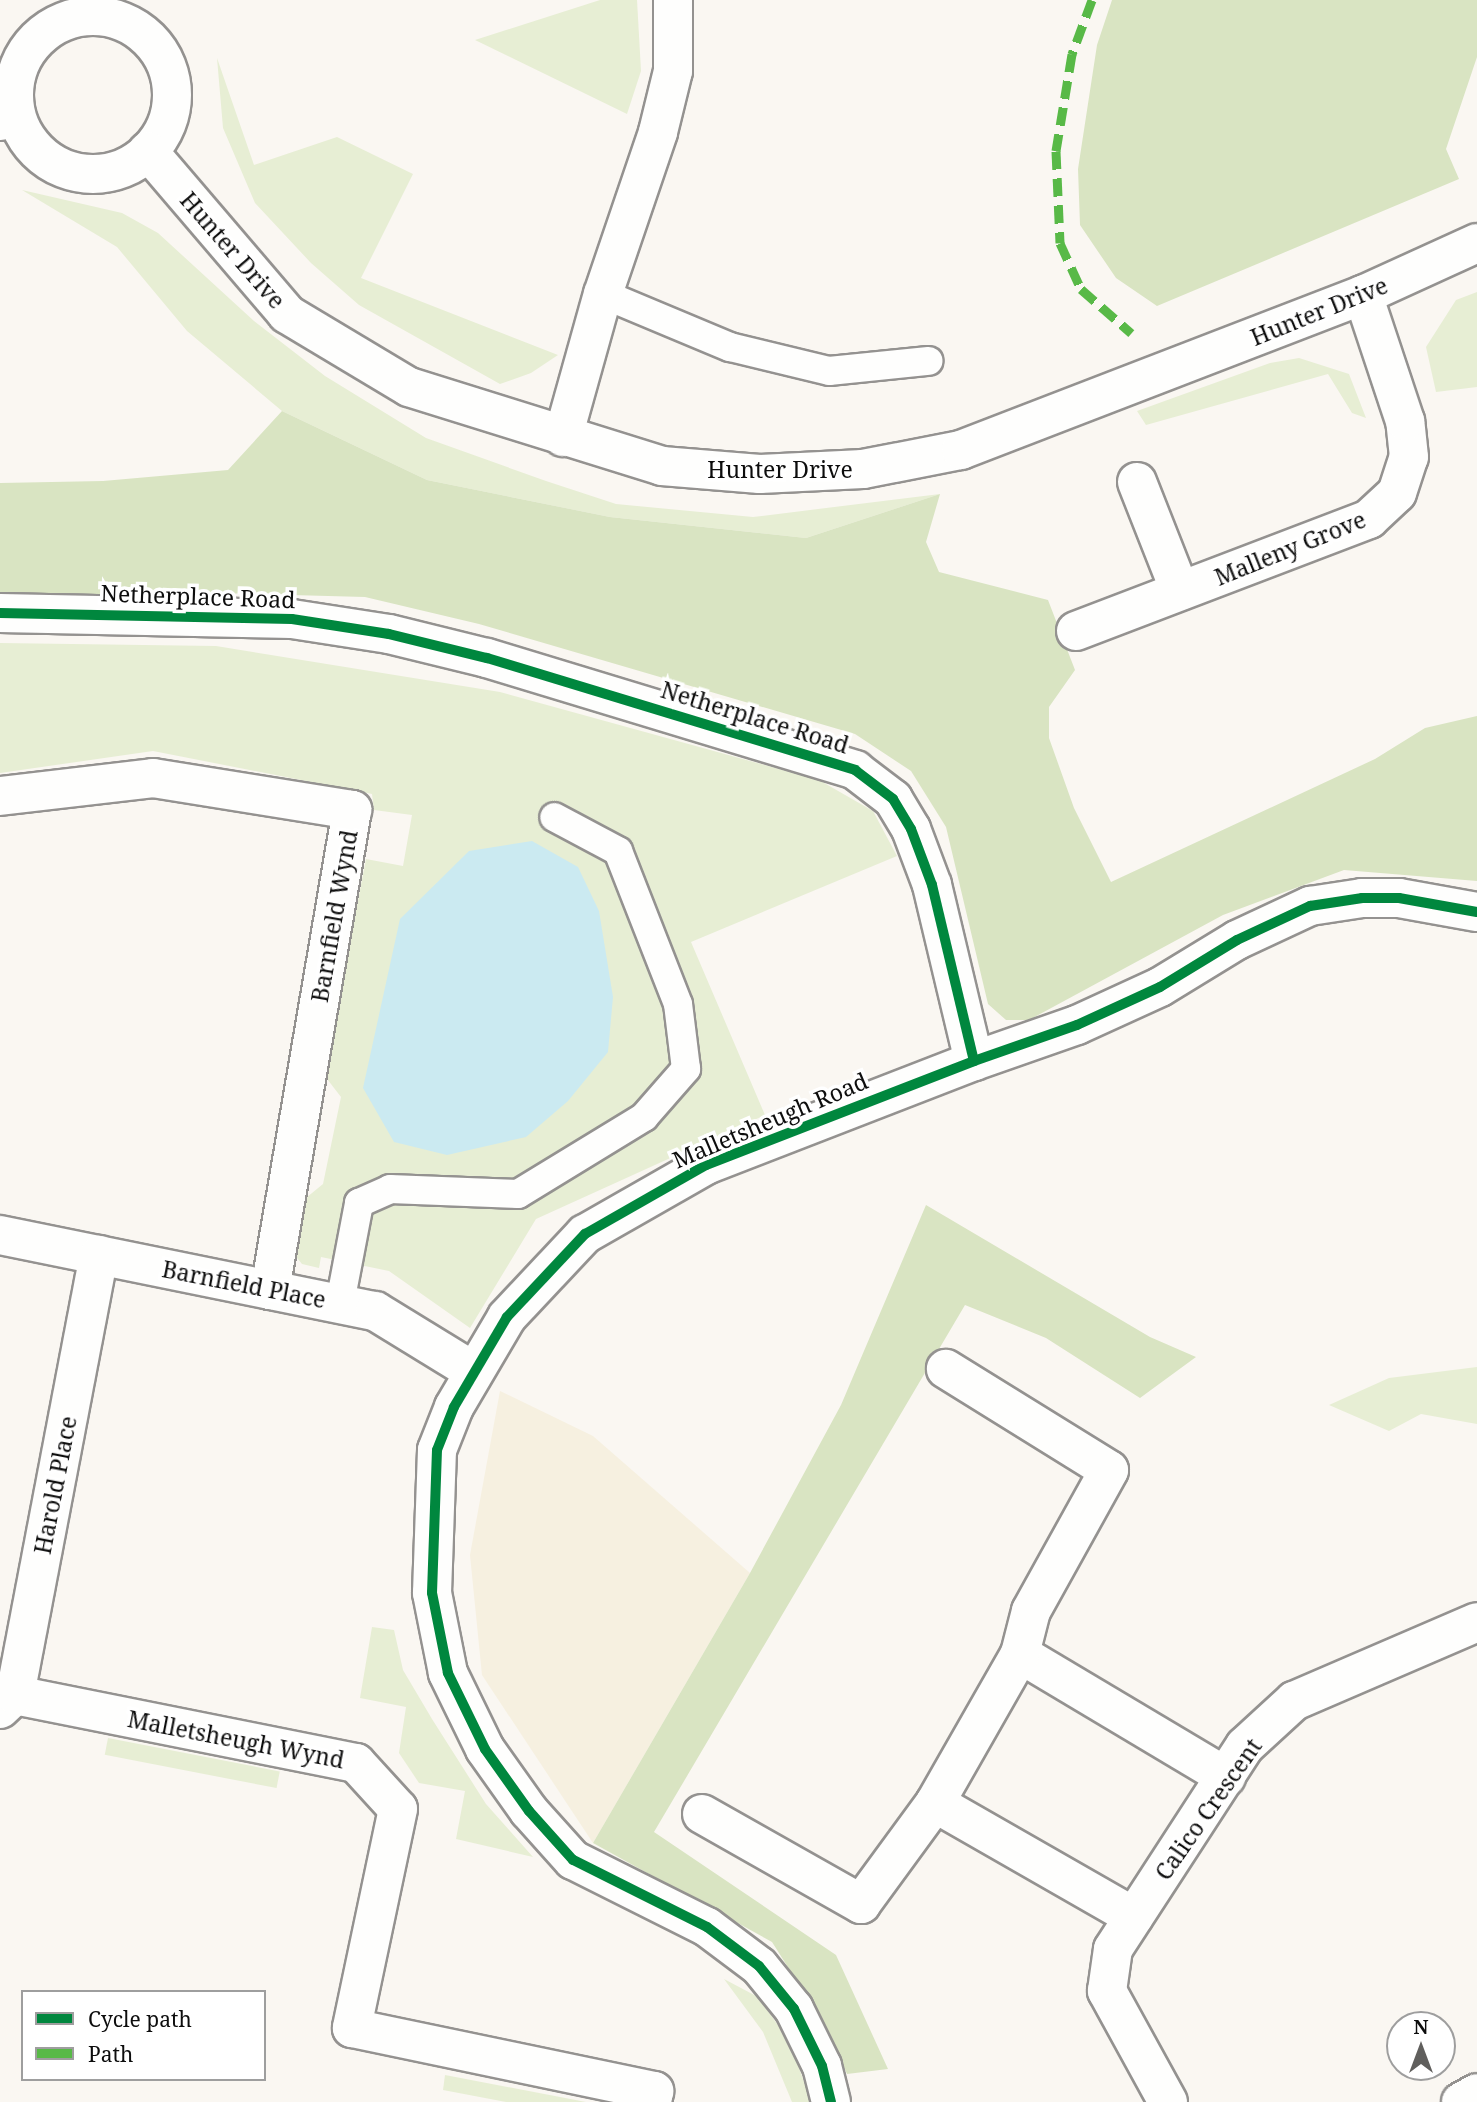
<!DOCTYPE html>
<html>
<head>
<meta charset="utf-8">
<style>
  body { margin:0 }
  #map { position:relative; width:1477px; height:2102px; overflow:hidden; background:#faf7f2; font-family:"Noto Serif",serif }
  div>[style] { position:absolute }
  .farmland>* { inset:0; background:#f6f0e0 }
  .green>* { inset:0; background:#e7eed4; transform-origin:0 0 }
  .forest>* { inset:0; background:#d9e4c2 }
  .water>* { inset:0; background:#cbeaf1 }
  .roads { filter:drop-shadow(2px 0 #949290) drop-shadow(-2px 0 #949290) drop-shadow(0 2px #949290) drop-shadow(0 -2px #949290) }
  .service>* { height:28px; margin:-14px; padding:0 14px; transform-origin:14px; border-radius:14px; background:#fefefd }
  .minor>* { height:38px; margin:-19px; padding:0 19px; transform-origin:19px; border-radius:19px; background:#fefefd }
  .tertiary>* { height:38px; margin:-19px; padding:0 19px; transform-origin:19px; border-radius:19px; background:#fefefd }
  .tertiary>.ring { margin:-19px; padding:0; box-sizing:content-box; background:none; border:38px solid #fefefd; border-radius:50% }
  .quiet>* { height:9px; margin-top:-4.5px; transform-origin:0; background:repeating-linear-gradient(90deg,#58b947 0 18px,transparent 0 27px) }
  .cycleway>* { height:10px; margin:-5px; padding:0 5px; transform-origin:5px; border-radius:5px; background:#00873e }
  span { translate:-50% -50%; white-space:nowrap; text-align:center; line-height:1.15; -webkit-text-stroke:7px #fff; paint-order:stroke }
  .street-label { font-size:23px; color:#0d0d0d }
  .legend { position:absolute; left:21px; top:1990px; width:245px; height:91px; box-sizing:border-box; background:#fff; border:2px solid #9e9e9e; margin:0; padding:9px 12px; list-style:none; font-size:21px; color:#0d0d0d }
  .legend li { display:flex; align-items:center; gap:14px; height:35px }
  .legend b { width:35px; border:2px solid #9e9e9e }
  .north { position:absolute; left:1386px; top:2011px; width:70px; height:70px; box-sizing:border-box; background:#fff; border:2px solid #9e9e9e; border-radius:50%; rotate:0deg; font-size:19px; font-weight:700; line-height:28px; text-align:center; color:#0d0d0d }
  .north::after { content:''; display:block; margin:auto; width:24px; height:32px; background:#605f5d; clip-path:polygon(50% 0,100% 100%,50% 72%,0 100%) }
</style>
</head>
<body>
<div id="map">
  <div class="farmland">
    <i style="clip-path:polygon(500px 1391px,593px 1436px,750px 1573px,593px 1843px,482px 1675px,470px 1555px)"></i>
  </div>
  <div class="green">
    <i style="clip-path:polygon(600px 0,637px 0,641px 71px,627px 114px,475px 40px)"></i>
    <i style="clip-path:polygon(217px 58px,254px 165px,337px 137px,413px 174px,361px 278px,558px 355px,531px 373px,500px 384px,359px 305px,311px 263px,255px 203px,223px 128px)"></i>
    <i style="clip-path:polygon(22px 190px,122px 213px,158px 233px,254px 321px,325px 376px,426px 438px,546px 481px,616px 504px,753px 517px,940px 494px,806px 538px,610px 517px,427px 480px,282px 411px,187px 331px,117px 247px)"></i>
    <i style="clip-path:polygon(1477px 292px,1477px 387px,1436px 392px,1426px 347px,1456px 300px)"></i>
    <i style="clip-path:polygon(1299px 358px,1349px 374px,1366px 418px,1352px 413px,1328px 374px,1146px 425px,1137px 411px,1270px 363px)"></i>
    <i style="clip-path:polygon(0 643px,216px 646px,500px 692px,819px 780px,873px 811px,897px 856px,691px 942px,765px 1115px,536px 1219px,470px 1328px,389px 1271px,321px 1257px,319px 1268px,302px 1264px,293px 1253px,301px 1202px,323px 1184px,341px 1097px,324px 1075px,366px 859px,403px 866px,412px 815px,374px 810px,372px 794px,153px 751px,0 773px)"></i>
    <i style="clip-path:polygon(1477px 1367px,1477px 1424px,1421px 1414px,1389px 1431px,1329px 1405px,1389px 1378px)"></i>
    <i style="clip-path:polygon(372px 1627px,394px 1630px,403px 1670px,432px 1719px,486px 1804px,533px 1857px,456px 1839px,465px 1791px,419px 1783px,399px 1753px,406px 1707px,360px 1698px)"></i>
    <i style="left:108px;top:1738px;width:175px;height:17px;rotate:11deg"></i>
    <i style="clip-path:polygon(724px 1979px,758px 1997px,790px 2042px,811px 2102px,792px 2102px,763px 2032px)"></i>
    <i style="clip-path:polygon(445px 2075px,586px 2102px,506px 2102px,443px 2090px)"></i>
  </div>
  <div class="forest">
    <i style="clip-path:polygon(1112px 0,1477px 0,1477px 57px,1446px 149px,1459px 179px,1157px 306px,1116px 278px,1080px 225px,1078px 169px,1097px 45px)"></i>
    <i style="clip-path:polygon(282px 411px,427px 480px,610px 517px,806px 538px,940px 494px,926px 542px,939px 572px,1048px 600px,1075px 670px,1049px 707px,1049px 738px,1074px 808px,1111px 882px,1375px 759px,1425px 728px,1477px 716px,1477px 881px,1344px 870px,1223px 915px,1029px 1020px,1006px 1020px,988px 1004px,946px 827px,911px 771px,855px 734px,479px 624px,365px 597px,215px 593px,0 596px,0 483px,103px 481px,228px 470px)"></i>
    <i style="clip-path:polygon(926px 1205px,1150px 1337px,1196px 1357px,1140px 1398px,1046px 1338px,965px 1305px,654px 1832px,836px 1955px,888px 2069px,847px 2074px,829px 2032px,772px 1942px,593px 1843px,750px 1573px,841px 1405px)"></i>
  </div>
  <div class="water">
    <i style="clip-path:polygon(532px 841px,578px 867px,599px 911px,613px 997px,608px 1052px,568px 1101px,526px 1137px,447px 1155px,394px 1142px,363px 1088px,400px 919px,469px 851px)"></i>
  </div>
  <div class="roads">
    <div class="service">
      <i style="left:603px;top:294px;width:138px;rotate:22.7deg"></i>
      <i style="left:730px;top:347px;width:102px;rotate:13.6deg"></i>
      <i style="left:829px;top:371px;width:100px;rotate:-5.8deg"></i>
      <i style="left:340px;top:1303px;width:102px;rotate:-79.2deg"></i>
      <i style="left:359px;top:1203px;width:34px;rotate:-24deg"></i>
      <i style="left:390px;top:1189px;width:128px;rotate:2.2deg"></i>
      <i style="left:518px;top:1194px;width:148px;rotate:-31.4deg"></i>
      <i style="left:644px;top:1117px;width:64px;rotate:-48.8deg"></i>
      <i style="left:686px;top:1069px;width:65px;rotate:-97deg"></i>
      <i style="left:678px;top:1004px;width:164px;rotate:-111.4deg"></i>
      <i style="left:618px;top:851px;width:72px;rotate:-152deg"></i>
    </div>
    <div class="minor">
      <i style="left:0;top:121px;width:17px;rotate:-25deg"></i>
      <i style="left:563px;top:437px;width:148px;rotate:-74.4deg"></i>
      <i style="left:603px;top:294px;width:171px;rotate:-71.2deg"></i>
      <i style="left:658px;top:132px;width:63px;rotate:-76.2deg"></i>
      <i style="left:673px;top:71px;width:71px;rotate:-90deg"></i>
      <i style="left:1137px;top:482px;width:117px;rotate:68.5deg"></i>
      <i style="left:0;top:613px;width:292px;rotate:1.2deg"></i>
      <i style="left:292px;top:619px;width:98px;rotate:8.8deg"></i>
      <i style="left:389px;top:634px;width:101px;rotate:13.8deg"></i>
      <i style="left:487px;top:658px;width:385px;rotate:16.9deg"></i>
      <i style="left:855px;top:770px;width:48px;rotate:37.3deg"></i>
      <i style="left:893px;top:799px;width:35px;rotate:59deg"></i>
      <i style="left:911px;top:829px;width:60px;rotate:69.4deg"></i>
      <i style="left:932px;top:885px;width:181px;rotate:76.6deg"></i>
      <i style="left:974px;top:1061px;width:109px;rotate:-19.3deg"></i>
      <i style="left:1077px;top:1025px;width:91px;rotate:-24.6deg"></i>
      <i style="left:1160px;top:987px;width:90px;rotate:-31.4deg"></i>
      <i style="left:1237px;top:940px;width:81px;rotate:-25deg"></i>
      <i style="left:1310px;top:906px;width:53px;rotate:-8.7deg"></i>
      <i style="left:1362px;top:898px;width:37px"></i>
      <i style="left:1399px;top:898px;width:79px;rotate:10.2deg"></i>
      <i style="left:1076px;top:631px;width:314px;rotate:-20.9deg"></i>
      <i style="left:1369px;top:519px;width:38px;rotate:-43deg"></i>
      <i style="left:1397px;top:493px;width:38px;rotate:-72deg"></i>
      <i style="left:1409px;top:457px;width:36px;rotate:-96deg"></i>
      <i style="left:1405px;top:421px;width:133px;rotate:-108.4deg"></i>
      <i style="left:0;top:796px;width:154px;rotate:-6.7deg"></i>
      <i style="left:153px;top:778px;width:202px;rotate:9.1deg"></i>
      <i style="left:352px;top:810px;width:487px;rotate:99.7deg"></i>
      <i style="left:0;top:1235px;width:383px;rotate:11.5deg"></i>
      <i style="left:375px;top:1311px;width:115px;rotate:31.5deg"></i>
      <i style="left:1020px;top:1654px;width:240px;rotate:30.8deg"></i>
      <i style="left:15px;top:1695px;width:348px;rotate:11.3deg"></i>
      <i style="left:356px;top:1763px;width:62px;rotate:47.6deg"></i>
      <i style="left:398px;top:1809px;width:224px;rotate:101.9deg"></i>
      <i style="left:352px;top:2028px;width:309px;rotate:11.8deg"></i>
      <i style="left:654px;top:2091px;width:11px;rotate:100deg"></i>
      <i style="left:0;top:1709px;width:21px;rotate:-43deg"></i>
      <i style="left:15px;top:1695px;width:448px;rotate:-79.2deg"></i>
      <i style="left:935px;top:1803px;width:229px;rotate:29.8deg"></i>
      <i style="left:702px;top:1814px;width:183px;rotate:29.5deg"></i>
      <i style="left:861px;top:1904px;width:125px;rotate:-53.8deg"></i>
      <i style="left:935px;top:1803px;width:172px;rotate:-60.3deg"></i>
      <i style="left:1020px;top:1654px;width:44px;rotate:-75.7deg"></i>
      <i style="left:1031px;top:1611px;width:161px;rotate:-61deg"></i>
      <i style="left:1109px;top:1470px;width:192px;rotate:-148.2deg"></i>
      <i style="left:831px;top:2102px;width:37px;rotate:-104deg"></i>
      <i style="left:822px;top:2066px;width:64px;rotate:-116.2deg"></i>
      <i style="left:794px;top:2009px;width:55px;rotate:-129.1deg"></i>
      <i style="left:759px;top:1966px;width:65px;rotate:-143.1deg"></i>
      <i style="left:707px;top:1927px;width:150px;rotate:-153.4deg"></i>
      <i style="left:573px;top:1860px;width:66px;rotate:-131.9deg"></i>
      <i style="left:529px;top:1811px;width:76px;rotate:-125.4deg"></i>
      <i style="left:485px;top:1749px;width:85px;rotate:-116deg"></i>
      <i style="left:448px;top:1673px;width:82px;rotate:-101.3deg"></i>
      <i style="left:432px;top:1593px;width:143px;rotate:-88deg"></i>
      <i style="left:437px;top:1450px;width:46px;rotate:-68.4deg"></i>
      <i style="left:454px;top:1407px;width:104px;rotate:-59.5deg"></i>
      <i style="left:507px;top:1317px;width:114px;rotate:-46.8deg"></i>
      <i style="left:585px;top:1234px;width:139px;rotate:-29.7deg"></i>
      <i style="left:706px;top:1165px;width:287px;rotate:-21.2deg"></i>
      <i style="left:1168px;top:2102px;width:127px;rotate:-118.8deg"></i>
      <i style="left:1107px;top:1991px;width:42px;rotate:-81.9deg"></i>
      <i style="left:1113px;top:1949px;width:242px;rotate:-57deg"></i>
      <i style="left:1245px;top:1746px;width:67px;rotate:-42.6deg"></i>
      <i style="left:1294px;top:1701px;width:199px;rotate:-23.3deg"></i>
      <i style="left:1461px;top:2102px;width:18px;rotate:-29deg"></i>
    </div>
    <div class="tertiary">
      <i class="ring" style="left:14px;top:16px;width:120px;height:120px"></i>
      <i style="left:148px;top:151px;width:214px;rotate:49.5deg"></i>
      <i style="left:287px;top:314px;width:142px;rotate:30.9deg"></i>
      <i style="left:409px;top:387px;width:265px;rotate:17.3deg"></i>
      <i style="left:662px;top:466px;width:98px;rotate:4.7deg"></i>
      <i style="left:760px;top:474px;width:103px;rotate:-2.8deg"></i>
      <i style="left:863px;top:469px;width:100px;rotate:-11deg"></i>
      <i style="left:961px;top:450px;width:431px;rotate:-21.1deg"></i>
      <i style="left:1363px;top:295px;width:125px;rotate:-24.5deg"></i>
    </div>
  </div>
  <div class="quiet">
    <i style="left:1092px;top:0;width:58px;rotate:110.3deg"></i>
    <i style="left:1072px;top:54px;width:98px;rotate:99.4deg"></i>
    <i style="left:1056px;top:151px;width:92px;rotate:87.5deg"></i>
    <i style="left:1060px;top:243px;width:51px;rotate:65.5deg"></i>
    <i style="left:1081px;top:289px;width:67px;rotate:41.3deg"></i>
  </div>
  <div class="cycleway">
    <i style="left:0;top:613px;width:292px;rotate:1.2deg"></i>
    <i style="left:292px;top:619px;width:98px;rotate:8.8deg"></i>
    <i style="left:389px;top:634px;width:101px;rotate:13.8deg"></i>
    <i style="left:487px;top:658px;width:385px;rotate:16.9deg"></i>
    <i style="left:855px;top:770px;width:48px;rotate:37.3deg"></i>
    <i style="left:893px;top:799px;width:35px;rotate:59deg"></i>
    <i style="left:911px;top:829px;width:60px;rotate:69.4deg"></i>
    <i style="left:932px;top:885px;width:181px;rotate:76.6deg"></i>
    <i style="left:974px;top:1061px;width:109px;rotate:-19.3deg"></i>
    <i style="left:1077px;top:1025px;width:91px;rotate:-24.6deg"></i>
    <i style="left:1160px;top:987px;width:90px;rotate:-31.4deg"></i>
    <i style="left:1237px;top:940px;width:81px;rotate:-25deg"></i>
    <i style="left:1310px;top:906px;width:53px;rotate:-8.7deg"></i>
    <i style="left:1362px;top:898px;width:37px"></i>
    <i style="left:1399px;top:898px;width:79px;rotate:10.2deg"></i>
    <i style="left:831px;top:2102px;width:37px;rotate:-104deg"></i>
    <i style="left:822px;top:2066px;width:64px;rotate:-116.2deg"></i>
    <i style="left:794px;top:2009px;width:55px;rotate:-129.1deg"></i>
    <i style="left:759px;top:1966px;width:65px;rotate:-143.1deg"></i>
    <i style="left:707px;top:1927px;width:150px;rotate:-153.4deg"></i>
    <i style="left:573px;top:1860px;width:66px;rotate:-131.9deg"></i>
    <i style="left:529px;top:1811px;width:76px;rotate:-125.4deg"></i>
    <i style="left:485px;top:1749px;width:85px;rotate:-116deg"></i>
    <i style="left:448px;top:1673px;width:82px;rotate:-101.3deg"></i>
    <i style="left:432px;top:1593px;width:143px;rotate:-88deg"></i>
    <i style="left:437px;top:1450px;width:46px;rotate:-68.4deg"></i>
    <i style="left:454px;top:1407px;width:104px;rotate:-59.5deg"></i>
    <i style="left:507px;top:1317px;width:114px;rotate:-46.8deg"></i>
    <i style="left:585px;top:1234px;width:139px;rotate:-29.7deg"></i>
    <i style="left:706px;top:1165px;width:287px;rotate:-21.2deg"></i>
  </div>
  <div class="street-label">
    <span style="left:233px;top:250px;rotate:49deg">Hunter Drive</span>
    <span style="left:1319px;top:311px;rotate:-22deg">Hunter Drive</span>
    <span style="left:780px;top:469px">Hunter Drive</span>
    <span style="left:1290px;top:548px;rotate:-22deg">Malleny Grove</span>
    <span style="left:198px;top:596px;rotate:2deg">Netherplace Road</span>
    <span style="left:755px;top:717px;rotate:17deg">Netherplace Road</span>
    <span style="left:334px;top:916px;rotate:-80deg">Barnfield Wynd</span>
    <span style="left:770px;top:1120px;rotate:-23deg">Malletsheugh Road</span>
    <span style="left:244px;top:1284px;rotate:11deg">Barnfield Place</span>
    <span style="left:55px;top:1485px;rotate:-79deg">Harold Place</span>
    <span style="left:236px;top:1739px;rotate:11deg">Malletsheugh Wynd</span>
    <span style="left:1208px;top:1809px;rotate:-55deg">Calico Crescent</span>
  </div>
  <ul class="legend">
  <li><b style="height:9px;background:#00873e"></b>Cycle path</li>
  <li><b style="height:9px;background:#58b947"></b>Path</li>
  </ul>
  <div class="north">N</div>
</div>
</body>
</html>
